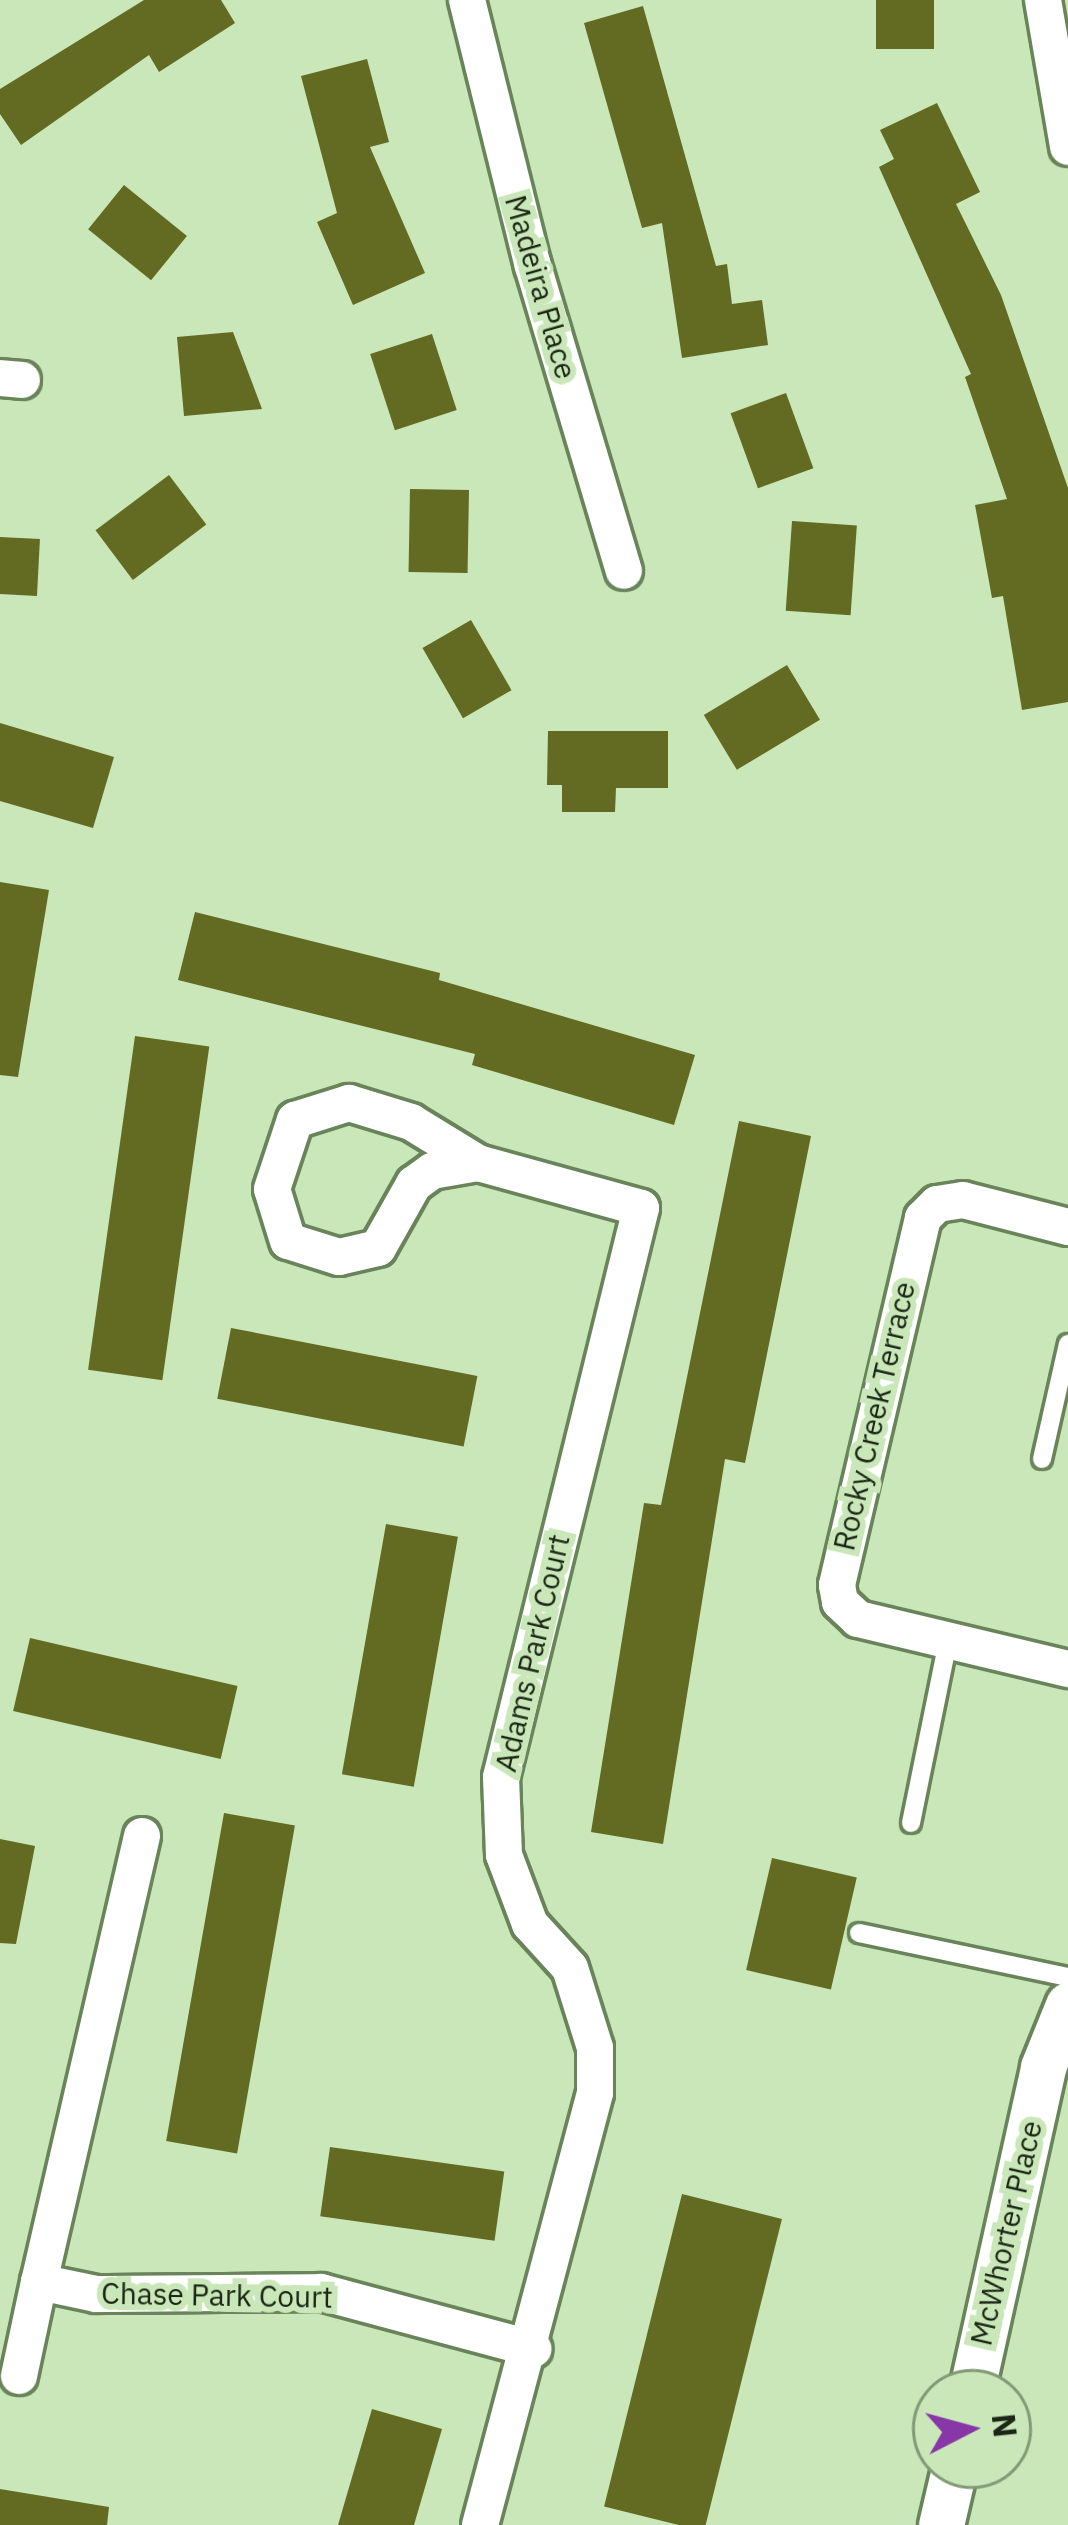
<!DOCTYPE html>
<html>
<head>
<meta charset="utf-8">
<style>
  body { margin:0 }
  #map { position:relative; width:1068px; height:2525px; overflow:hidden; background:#c9e7b9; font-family:"IBM Plex Sans",sans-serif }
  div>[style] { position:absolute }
  .building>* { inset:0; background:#636a21; transform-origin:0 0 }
  .roads { filter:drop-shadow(3px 0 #69845a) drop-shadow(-3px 0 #69845a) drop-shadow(0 3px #69845a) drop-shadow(0 -3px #69845a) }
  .service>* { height:18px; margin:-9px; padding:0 9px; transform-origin:9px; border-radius:9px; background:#fff }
  .minor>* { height:36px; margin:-18px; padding:0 18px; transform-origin:18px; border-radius:18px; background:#fff }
  .tertiary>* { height:45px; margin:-22.5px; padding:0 22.5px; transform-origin:22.5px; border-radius:22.5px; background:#fff }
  span { translate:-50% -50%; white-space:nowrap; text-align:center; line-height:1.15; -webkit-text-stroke:12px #c9e7b9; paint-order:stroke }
  .street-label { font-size:30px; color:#1b2615 }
  .north { position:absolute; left:912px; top:2369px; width:120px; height:120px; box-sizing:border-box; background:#c9e7b9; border:3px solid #839a77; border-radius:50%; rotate:84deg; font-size:33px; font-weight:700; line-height:48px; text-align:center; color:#1b2615 }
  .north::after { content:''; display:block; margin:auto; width:42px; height:54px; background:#8737a7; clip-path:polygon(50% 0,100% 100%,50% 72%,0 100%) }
</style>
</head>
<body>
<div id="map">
  <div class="building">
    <i style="clip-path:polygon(144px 0,221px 0,235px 23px,159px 72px,149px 55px,21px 145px,0 114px,0 89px)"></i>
    <i style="left:876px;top:0;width:58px;height:49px"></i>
    <i style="clip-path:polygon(643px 6px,716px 266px,727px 264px,732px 304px,762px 300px,768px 345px,682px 358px,662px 223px,642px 228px,584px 23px)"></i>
    <i style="clip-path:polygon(367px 59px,389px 142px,370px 147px,425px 273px,353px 305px,317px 222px,337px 213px,301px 76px)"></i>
    <i style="clip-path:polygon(937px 103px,980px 192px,956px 204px,1001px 295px,1068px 488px,1068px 702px,1022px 710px,1003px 596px,992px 598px,975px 505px,1007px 499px,965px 377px,971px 374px,879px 167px,894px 159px,880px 130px)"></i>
    <i style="left:124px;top:185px;width:81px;height:57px;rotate:39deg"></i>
    <i style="clip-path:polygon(233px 332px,262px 409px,184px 416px,177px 337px)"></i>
    <i style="left:432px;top:334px;width:80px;height:65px;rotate:72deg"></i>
    <i style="left:786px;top:393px;width:80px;height:59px;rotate:70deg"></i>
    <i style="left:169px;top:475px;width:62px;height:92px;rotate:53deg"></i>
    <i style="left:410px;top:489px;width:59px;height:83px;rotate:1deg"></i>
    <i style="left:792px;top:521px;width:65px;height:90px;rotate:4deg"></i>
    <i style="left:0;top:537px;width:40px;height:57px;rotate:3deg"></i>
    <i style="left:471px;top:620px;width:81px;height:56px;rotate:60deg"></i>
    <i style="left:787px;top:665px;width:64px;height:97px;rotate:59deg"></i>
    <i style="clip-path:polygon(0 723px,114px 757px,93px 828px,0 801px)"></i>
    <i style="clip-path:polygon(548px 731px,668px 731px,668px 788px,616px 788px,615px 812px,562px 812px,562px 785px,547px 785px)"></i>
    <i style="clip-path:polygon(0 882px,49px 890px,18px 1077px,0 1075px)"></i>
    <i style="clip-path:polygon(195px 912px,440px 973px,439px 980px,695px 1055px,674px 1125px,472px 1065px,475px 1054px,178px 980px)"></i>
    <i style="left:135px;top:1036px;width:75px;height:337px;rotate:8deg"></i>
    <i style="clip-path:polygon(739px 1121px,811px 1136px,745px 1463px,725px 1459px,663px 1844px,591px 1832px,644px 1503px,661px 1505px)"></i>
    <i style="left:231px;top:1328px;width:251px;height:72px;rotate:11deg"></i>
    <i style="left:386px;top:1524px;width:73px;height:254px;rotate:10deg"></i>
    <i style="left:30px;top:1638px;width:213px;height:75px;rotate:13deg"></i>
    <i style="left:224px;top:1813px;width:72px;height:333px;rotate:10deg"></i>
    <i style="clip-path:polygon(0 1839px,35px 1846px,16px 1944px,0 1943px)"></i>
    <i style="left:772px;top:1858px;width:87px;height:115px;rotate:13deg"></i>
    <i style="left:330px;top:2147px;width:176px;height:70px;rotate:8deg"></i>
    <i style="left:682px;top:2194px;width:103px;height:322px;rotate:14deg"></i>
    <i style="clip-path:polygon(372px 2409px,442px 2429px,414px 2525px,338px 2525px)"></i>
    <i style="clip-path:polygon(0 2489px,109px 2507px,107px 2525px,0 2525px)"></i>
  </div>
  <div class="roads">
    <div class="service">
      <i style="left:1042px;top:1459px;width:118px;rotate:-77.3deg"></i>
      <i style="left:911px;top:1823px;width:186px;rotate:-78.5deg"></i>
      <i style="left:859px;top:1933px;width:214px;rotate:11.9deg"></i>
    </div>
    <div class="minor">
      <i style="left:467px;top:0;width:274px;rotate:76.1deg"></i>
      <i style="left:533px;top:266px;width:318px;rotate:73.4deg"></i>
      <i style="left:1043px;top:0;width:149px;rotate:80.3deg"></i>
      <i style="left:0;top:378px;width:22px;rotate:5deg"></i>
      <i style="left:478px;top:1163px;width:47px;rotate:170.1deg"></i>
      <i style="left:432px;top:1171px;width:22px;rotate:144deg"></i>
      <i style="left:414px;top:1184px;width:73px;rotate:119.4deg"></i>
      <i style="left:378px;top:1248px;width:40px;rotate:167deg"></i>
      <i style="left:339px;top:1257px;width:53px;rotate:-162.6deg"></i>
      <i style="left:288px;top:1241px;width:54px;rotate:-107.1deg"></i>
      <i style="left:272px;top:1189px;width:73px;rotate:-71.6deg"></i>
      <i style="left:295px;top:1120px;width:57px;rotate:-17.5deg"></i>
      <i style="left:349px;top:1103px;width:65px;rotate:17deg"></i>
      <i style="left:411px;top:1122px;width:79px;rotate:31.5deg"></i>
      <i style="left:478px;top:1163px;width:169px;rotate:15.4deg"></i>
      <i style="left:641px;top:1208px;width:586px;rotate:103.82deg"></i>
      <i style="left:501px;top:1777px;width:78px;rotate:87.8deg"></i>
      <i style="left:504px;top:1855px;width:74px;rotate:69.4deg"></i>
      <i style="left:530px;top:1924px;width:59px;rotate:47.7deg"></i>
      <i style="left:570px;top:1968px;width:84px;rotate:72.6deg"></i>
      <i style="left:595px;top:2048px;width:45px;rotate:90deg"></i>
      <i style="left:595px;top:2093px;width:447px;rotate:104.9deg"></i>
      <i style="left:1068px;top:1227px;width:108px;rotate:-165.6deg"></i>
      <i style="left:963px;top:1200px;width:26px;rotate:171deg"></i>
      <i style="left:937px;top:1204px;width:20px;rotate:135deg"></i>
      <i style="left:923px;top:1218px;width:377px;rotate:103.2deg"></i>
      <i style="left:837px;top:1585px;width:17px;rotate:80deg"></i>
      <i style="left:840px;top:1602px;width:25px;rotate:43deg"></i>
      <i style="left:858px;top:1619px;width:216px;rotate:13.4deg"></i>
      <i style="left:142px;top:1836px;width:458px;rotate:103deg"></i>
      <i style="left:39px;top:2282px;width:58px;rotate:11.9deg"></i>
      <i style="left:96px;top:2294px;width:225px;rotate:-0.5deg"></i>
      <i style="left:321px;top:2292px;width:220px;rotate:15deg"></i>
      <i style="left:19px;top:2376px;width:96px;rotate:-78deg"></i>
    </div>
    <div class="tertiary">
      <i style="left:971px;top:2393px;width:334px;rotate:-77.5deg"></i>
      <i style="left:1043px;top:2067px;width:67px;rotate:-68deg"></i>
      <i style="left:941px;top:2525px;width:62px;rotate:-76.9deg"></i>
    </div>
  </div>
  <div class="street-label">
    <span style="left:541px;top:287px;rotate:74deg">Madeira Place</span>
    <span style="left:874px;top:1416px;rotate:-77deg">Rocky Creek Terrace</span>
    <span style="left:532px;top:1653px;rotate:-77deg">Adams Park Court</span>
    <span style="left:1006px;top:2233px;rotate:-77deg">McWhorter Place</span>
    <span style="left:217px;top:2295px;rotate:1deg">Chase Park Court</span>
  </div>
  <div class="north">N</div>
</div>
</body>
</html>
